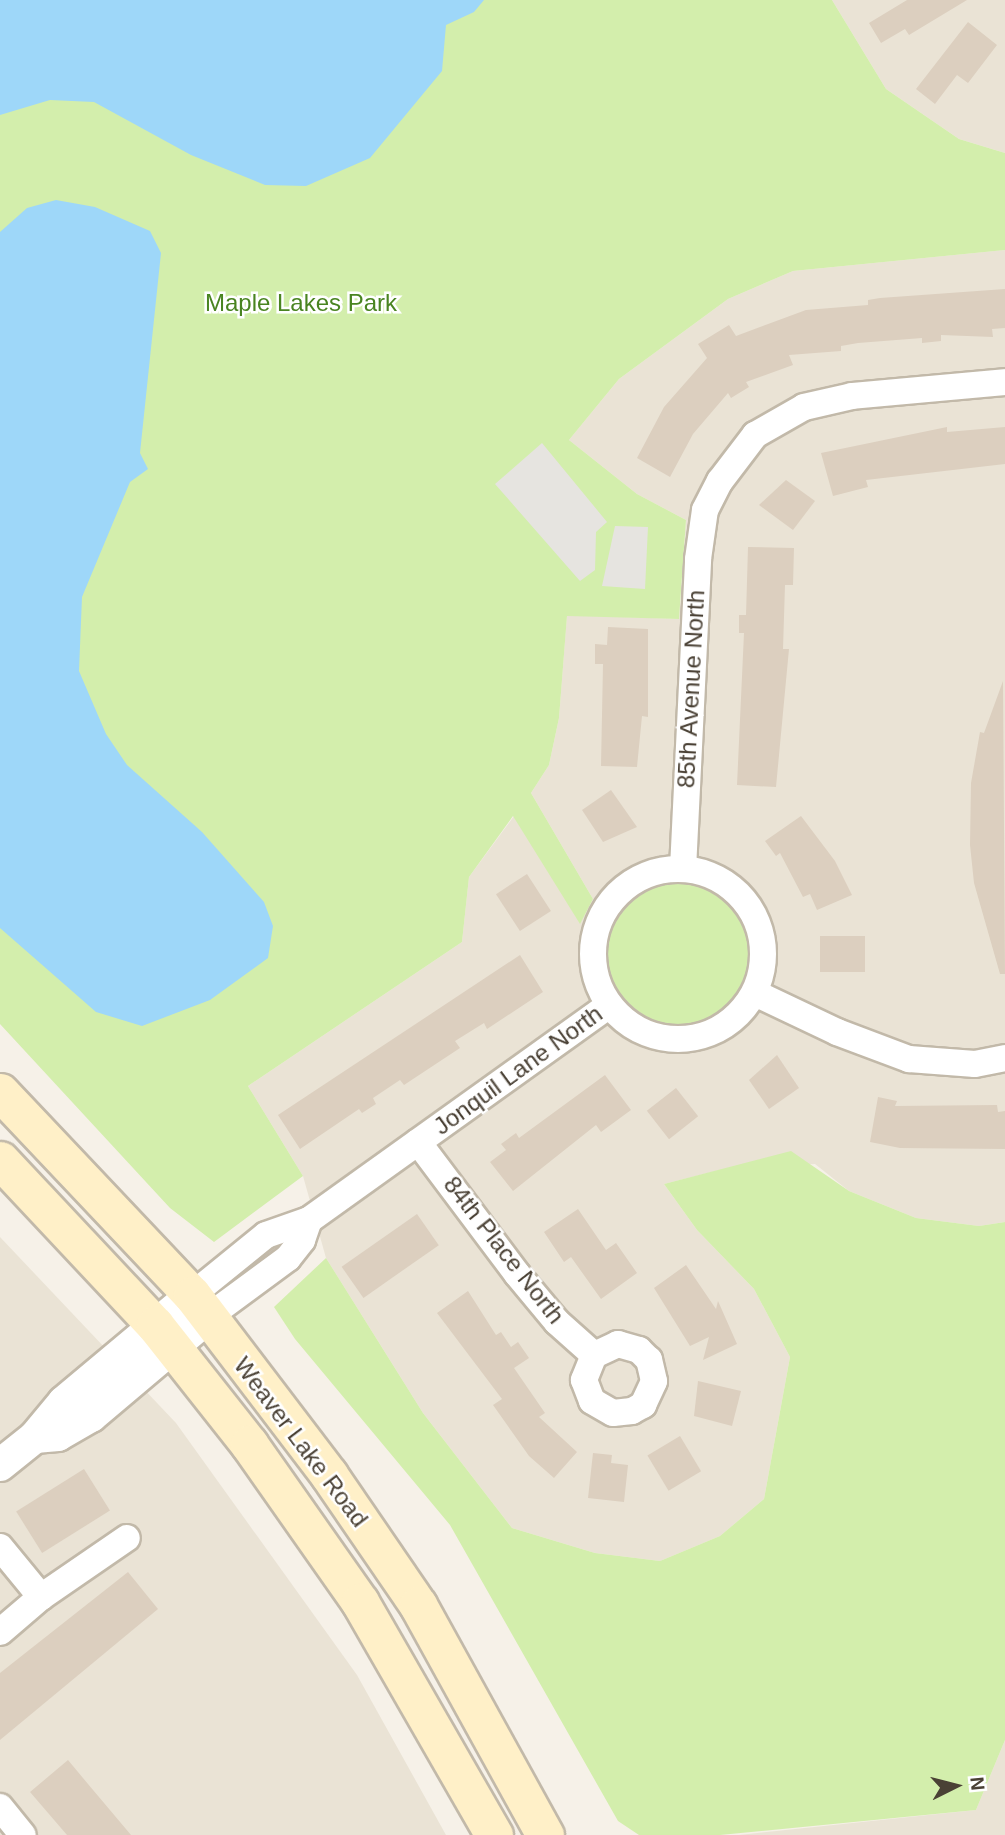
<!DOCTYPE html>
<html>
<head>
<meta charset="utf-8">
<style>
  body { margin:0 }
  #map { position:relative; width:1005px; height:1835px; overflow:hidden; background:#f6f1e8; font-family:Arial,sans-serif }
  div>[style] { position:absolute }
  .residential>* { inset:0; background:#eae3d5 }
  .green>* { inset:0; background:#d3eeac }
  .round { border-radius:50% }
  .parking>* { inset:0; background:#e6e4e0 }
  .water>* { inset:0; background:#9ed7f9 }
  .building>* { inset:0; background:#dccfbf; transform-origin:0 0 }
  .roads { filter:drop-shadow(2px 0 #c2b9a9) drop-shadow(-2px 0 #c2b9a9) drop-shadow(0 2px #c2b9a9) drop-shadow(0 -2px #c2b9a9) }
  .minor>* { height:26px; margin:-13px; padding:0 13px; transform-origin:13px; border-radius:13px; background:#fff }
  .minor>.ring { margin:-13px; padding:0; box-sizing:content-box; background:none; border:26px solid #fff; border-radius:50% }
  .tertiary>* { height:32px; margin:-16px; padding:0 16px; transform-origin:16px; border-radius:16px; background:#fff }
  .secondary>* { height:37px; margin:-18.5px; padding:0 18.5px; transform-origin:18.5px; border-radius:18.5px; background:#fff0c8 }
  span { translate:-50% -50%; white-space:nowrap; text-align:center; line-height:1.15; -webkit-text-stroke:5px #fff; paint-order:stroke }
  .park-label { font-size:24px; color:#498421 }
  .street-label { font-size:24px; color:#4a4135 }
  .north { position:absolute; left:921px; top:1751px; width:70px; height:70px; -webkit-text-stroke:5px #fff; paint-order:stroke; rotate:84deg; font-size:19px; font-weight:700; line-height:28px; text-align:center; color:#4a4135 }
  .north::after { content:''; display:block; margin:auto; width:24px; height:32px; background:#4a4135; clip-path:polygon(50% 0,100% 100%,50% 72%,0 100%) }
</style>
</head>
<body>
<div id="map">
  <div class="residential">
    <i style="clip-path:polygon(832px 0,1005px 0,1005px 153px,959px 139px,886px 89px)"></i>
    <i style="clip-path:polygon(1005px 250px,1005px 1222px,979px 1226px,916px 1218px,849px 1191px,815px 1164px,720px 1170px,664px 1184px,697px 1230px,754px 1289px,790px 1357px,764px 1499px,720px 1536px,660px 1561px,595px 1553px,512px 1528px,423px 1413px,326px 1258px,303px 1176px,248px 1086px,462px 942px,469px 877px,514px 816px,580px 923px,593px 899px,531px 793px,549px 765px,559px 718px,567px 615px,679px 619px,686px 520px,637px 494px,569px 440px,619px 379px,728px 299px,793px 271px)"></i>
    <i style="clip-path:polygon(0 1237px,176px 1423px,357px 1675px,446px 1835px,0 1835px)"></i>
    <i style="clip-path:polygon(1005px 1740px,1005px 1835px,739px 1835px,976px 1810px)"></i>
  </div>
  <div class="green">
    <i style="clip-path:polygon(0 0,832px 0,886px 89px,959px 139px,1005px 153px,1005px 250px,793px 271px,728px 299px,619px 379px,569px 440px,637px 494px,686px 520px,679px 619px,567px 616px,559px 718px,549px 765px,531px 793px,593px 899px,580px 924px,513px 816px,469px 877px,462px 942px,248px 1086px,303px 1176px,214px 1242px,170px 1208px,0 1024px)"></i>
    <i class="round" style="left:606px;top:881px;width:146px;height:146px"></i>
    <i style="clip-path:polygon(791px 1151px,849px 1191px,916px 1218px,979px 1226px,1005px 1222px,1005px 1740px,976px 1810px,720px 1835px,639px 1835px,618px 1821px,450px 1525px,295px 1339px,274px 1307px,326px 1258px,423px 1413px,512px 1528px,595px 1553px,660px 1561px,720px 1536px,764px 1499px,790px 1357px,754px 1289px,697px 1230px,664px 1184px)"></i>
  </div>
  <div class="parking">
    <i style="clip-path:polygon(542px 443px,607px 522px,596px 532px,595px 570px,580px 581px,495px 484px)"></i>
    <i style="clip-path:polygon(615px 526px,648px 527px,645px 589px,602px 586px)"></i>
  </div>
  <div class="water">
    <i style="clip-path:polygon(0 0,484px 0,474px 12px,446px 25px,442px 71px,370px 158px,306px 186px,265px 185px,191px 155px,94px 102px,50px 100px,0 115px)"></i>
    <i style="clip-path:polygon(56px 200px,95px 207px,150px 231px,161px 253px,140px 453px,148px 469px,130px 482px,82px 597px,79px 671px,106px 734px,127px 765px,202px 832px,264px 902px,273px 926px,268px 958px,210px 1000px,142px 1026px,96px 1012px,0 928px,0 232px,27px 208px)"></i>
  </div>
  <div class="building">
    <i style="clip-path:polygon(907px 0,967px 0,909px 35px,905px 29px,881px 43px,869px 23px)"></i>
    <i style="clip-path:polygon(968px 22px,997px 45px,968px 83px,957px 75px,935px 104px,916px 89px)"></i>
    <i style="clip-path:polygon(1005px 289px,1005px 328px,992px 329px,993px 337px,941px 335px,941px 341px,922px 343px,922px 338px,858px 343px,841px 346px,841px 351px,789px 355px,793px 365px,746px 382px,749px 387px,731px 398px,728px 393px,693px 434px,670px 477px,637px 458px,664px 407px,707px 358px,698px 344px,729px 325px,736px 336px,806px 310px,868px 305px,868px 300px,880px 298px)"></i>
    <i style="clip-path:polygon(947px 427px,947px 432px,1005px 427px,1005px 464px,866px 480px,868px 487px,833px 496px,821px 453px)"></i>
    <i style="clip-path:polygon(786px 480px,815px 501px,793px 530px,759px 505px)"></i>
    <i style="clip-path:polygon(748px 547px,794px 548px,793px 585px,785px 585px,783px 649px,789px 649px,776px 787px,737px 785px,744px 633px,739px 633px,739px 615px,746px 615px)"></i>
    <i style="clip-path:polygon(608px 627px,648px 629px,648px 717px,642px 716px,637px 767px,601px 766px,603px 664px,595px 664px,595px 644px,607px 645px)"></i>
    <i style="clip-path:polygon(1003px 681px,1005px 974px,1000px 974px,974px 883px,970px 845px,971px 783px,980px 732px,984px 733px)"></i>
    <i style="clip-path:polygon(611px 790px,637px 827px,603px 842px,582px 810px)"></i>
    <i style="clip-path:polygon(801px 816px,835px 861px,852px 895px,817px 910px,810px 894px,803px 897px,780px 853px,776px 856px,765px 841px)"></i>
    <i style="left:527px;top:874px;width:44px;height:37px;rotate:57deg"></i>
    <i style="left:820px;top:936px;width:45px;height:36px"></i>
    <i style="clip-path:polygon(520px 955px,543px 992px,487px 1029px,484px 1023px,455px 1041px,460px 1048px,404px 1085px,400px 1080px,373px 1098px,376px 1104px,362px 1113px,359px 1109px,300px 1149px,278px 1115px)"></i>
    <i style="clip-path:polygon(777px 1055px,799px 1088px,769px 1109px,749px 1080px)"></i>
    <i style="clip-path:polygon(605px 1075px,631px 1110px,601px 1132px,596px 1125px,513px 1191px,490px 1162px,506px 1150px,501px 1144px,516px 1133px,519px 1138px)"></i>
    <i style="left:676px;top:1088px;width:36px;height:37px;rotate:52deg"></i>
    <i style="clip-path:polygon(878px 1097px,897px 1101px,895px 1106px,997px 1105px,998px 1112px,1005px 1111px,1005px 1149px,900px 1148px,870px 1142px)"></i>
    <i style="clip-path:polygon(578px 1209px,606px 1250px,616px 1243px,637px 1273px,601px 1299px,571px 1257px,564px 1262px,544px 1232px)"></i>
    <i style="left:417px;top:1214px;width:38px;height:92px;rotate:55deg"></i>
    <i style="clip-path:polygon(686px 1265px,716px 1309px,718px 1301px,737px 1344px,703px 1360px,709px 1337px,690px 1346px,654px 1288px)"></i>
    <i style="clip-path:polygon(468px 1291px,496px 1335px,501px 1332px,511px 1347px,518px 1342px,529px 1358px,514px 1368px,545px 1413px,539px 1417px,577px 1452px,554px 1478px,529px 1456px,493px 1405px,502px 1399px,437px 1313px)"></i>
    <i style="clip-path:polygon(698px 1381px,741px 1391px,732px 1426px,694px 1416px)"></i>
    <i style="left:680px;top:1436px;width:41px;height:38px;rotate:59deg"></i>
    <i style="clip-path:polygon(593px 1453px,612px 1455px,611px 1463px,628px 1465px,624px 1502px,588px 1498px)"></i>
    <i style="left:84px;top:1469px;width:49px;height:80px;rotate:58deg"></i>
    <i style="clip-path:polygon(128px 1572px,158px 1609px,0 1740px,0 1673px)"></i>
    <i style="clip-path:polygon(68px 1760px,88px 1784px,131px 1835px,67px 1835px,30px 1792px)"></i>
  </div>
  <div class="roads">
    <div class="minor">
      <i style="left:683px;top:869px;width:310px;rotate:-87.2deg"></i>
      <i style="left:698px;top:559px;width:49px;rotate:-81.9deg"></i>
      <i style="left:705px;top:510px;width:33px;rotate:-63deg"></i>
      <i style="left:720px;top:481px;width:58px;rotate:-52.7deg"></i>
      <i style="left:755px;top:435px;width:56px;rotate:-29.7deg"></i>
      <i style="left:804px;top:407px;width:49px;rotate:-12.9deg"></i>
      <i style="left:852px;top:396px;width:154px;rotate:-5.2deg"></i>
      <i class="ring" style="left:593px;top:869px;width:144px;height:144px"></i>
      <i style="left:755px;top:993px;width:91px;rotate:25.4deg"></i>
      <i style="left:837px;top:1032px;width:77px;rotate:20.6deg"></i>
      <i style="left:909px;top:1059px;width:66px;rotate:4.3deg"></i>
      <i style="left:975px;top:1064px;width:31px;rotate:-11deg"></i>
      <i style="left:418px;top:1142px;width:165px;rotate:53.1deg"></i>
      <i style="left:517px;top:1274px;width:62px;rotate:50.2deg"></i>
      <i style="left:557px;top:1322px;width:50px;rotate:41.7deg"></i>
      <i style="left:594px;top:1355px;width:27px;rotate:112deg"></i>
      <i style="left:584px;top:1380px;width:22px;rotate:69deg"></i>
      <i style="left:592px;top:1401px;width:24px;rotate:30deg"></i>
      <i style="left:613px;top:1413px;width:19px;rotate:-6deg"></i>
      <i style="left:632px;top:1411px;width:13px;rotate:-29deg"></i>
      <i style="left:643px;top:1405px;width:26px;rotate:-65deg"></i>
      <i style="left:654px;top:1381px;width:22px;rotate:-103deg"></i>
      <i style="left:649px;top:1360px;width:14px;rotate:-135deg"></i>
      <i style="left:639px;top:1350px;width:22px;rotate:-164deg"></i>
      <i style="left:618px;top:1344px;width:26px;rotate:155deg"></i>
      <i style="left:192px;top:1295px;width:95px;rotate:-39deg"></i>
      <i style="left:266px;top:1235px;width:46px;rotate:-19.2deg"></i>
      <i style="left:309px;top:1220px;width:369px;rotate:-35.6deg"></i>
      <i style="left:208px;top:1317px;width:99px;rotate:-36.4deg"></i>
      <i style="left:288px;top:1258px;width:23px;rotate:-52deg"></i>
      <i style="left:302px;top:1240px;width:21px;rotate:-71deg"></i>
      <i style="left:0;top:1547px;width:65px;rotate:50.6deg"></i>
      <i style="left:0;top:1632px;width:54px;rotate:-40.5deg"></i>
      <i style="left:41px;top:1597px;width:104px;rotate:-34.5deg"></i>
      <i style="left:0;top:1807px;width:36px;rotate:51deg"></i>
    </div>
    <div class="tertiary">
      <i style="left:35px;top:1437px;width:23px;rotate:-5deg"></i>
      <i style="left:58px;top:1435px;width:38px;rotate:-30deg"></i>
      <i style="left:91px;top:1416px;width:153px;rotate:-40.2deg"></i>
      <i style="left:0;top:1465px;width:45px;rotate:-38.7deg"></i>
      <i style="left:35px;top:1437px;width:45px;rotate:-50.4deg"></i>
      <i style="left:64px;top:1402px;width:167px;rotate:-39.9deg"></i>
    </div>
    <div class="secondary">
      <i style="left:0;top:1092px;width:279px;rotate:46.6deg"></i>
      <i style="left:192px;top:1295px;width:226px;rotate:52.7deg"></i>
      <i style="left:329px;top:1475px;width:158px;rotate:55.6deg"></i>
      <i style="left:418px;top:1605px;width:263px;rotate:61.1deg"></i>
      <i style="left:0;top:1160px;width:226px;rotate:46.8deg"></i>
      <i style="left:155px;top:1325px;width:152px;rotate:51.7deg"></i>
      <i style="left:249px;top:1444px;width:193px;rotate:54.9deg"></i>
      <i style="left:360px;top:1602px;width:269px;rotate:60.1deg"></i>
    </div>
  </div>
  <div class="park-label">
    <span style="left:301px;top:303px">Maple Lakes Park</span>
  </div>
  <div class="street-label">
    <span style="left:691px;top:689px;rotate:-87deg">85th Avenue North</span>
    <span style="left:518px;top:1070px;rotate:-36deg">Jonquil Lane North</span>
    <span style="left:504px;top:1250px;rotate:52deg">84th Place North</span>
    <span style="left:301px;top:1442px;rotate:53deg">Weaver Lake Road</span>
  </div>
  <div class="north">N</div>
</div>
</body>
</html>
